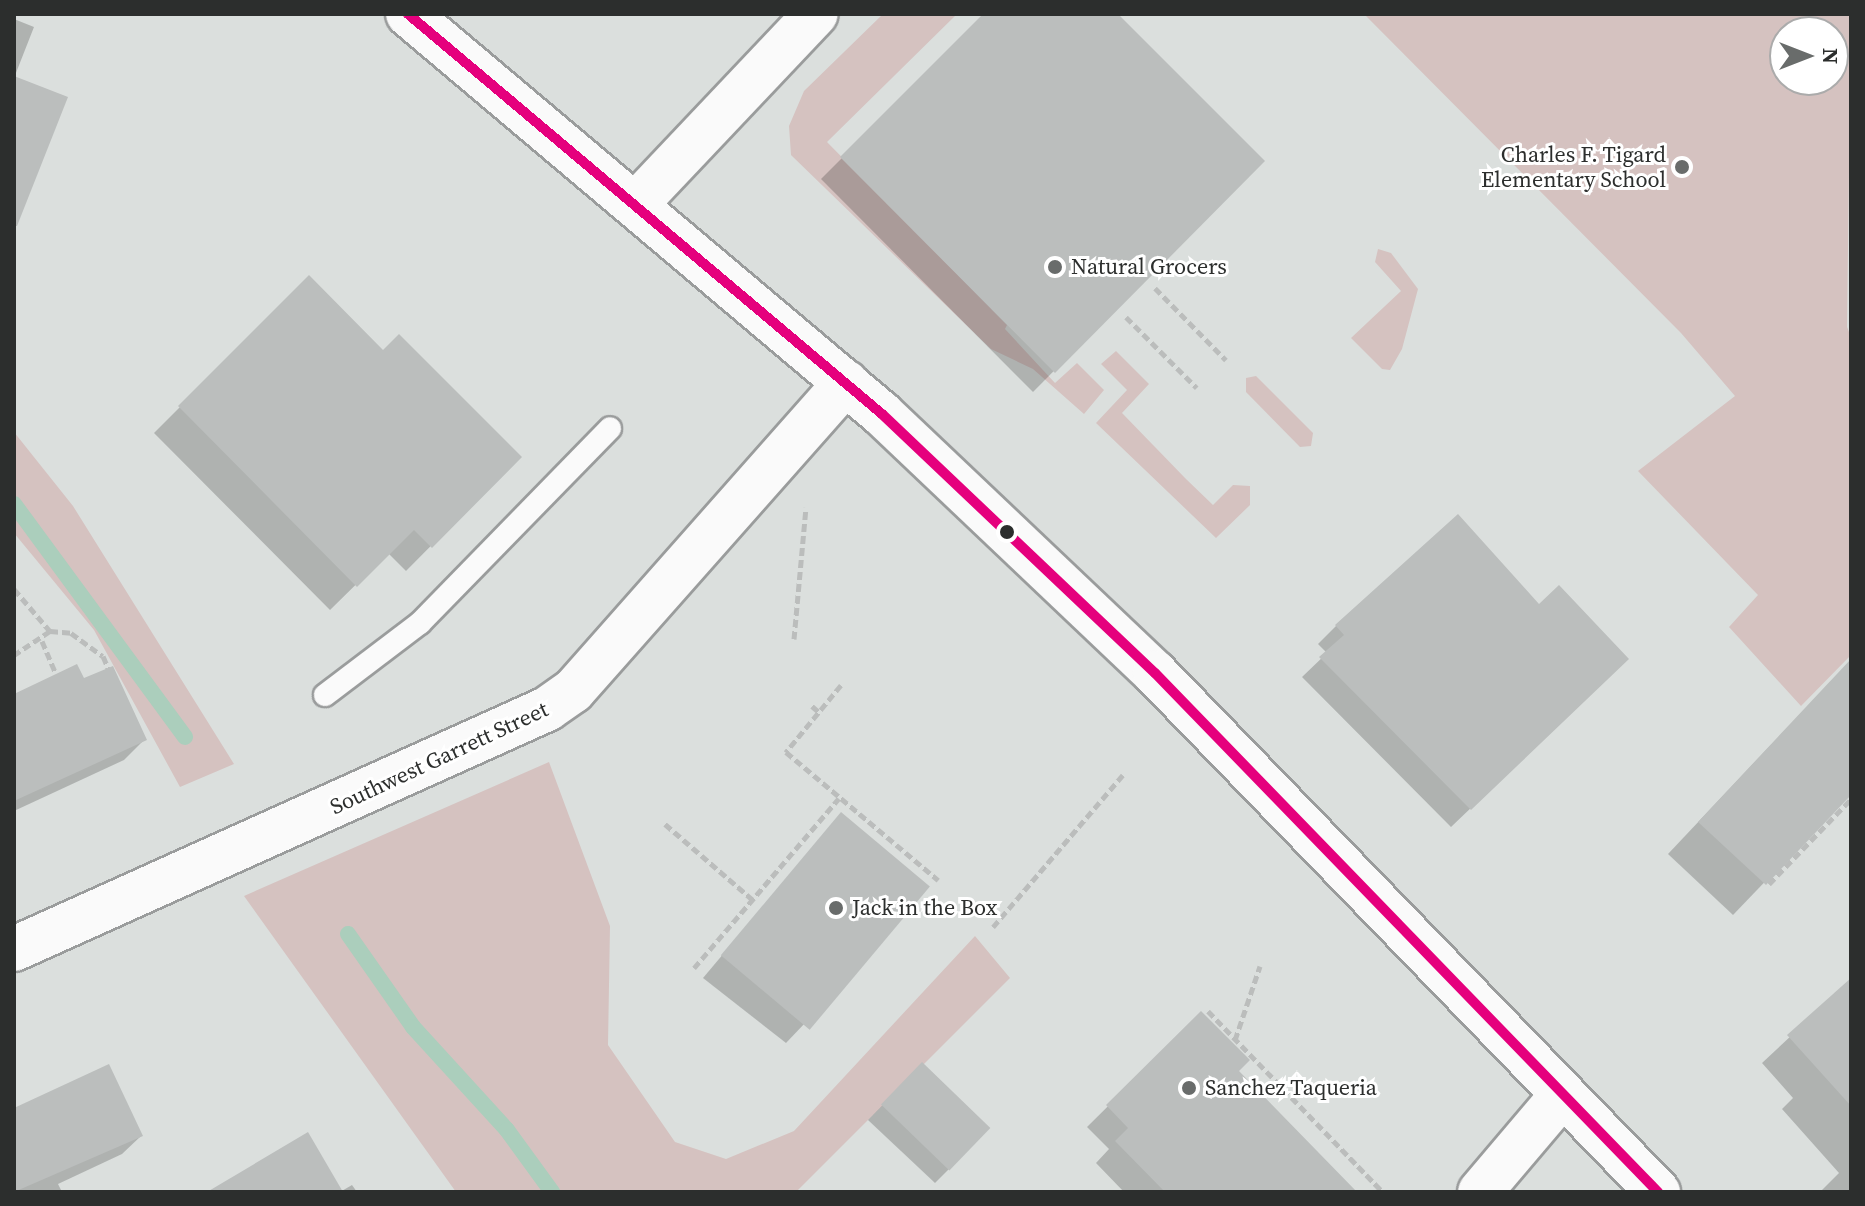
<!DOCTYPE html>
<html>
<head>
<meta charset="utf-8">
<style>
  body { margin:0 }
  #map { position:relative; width:1865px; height:1206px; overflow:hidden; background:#dbdfdd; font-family:"Source Serif 4",serif }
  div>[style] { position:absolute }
  .green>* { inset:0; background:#d5c2c0 }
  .shadow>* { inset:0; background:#0003 }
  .stream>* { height:16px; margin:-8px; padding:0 8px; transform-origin:8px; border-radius:8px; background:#abcebc }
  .building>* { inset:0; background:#bbbebd; transform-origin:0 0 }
  .path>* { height:5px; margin-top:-2.5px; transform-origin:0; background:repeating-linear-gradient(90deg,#bbbdbc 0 8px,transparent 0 12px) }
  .roads { filter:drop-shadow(2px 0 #9a9c9c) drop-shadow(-2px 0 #9a9c9c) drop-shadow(0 2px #9a9c9c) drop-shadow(0 -2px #9a9c9c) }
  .lane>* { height:22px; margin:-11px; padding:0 11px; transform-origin:11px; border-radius:11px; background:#fafafa }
  .street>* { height:44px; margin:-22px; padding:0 22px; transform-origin:22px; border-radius:22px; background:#fafafa }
  .highway>* { height:44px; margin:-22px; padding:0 22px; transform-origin:22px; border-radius:22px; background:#fafafa }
  .bus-1>* { height:10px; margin:-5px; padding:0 5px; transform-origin:5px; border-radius:5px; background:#e5007d }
  .dots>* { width:22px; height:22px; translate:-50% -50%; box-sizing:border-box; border:4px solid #fff; border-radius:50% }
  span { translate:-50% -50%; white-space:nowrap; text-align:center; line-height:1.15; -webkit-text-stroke:6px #fff; paint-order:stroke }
  .poi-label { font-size:22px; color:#2c2e2d }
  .right { translate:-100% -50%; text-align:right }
  .left { translate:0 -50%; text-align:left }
  .street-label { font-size:22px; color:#2c2e2d }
  .frame { position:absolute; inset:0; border:16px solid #2c2e2d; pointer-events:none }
  .north { position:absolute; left:1769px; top:16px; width:80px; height:80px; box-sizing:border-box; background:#fff; border:2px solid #ababab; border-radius:50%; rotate:90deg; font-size:22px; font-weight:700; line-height:32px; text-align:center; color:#2c2e2d }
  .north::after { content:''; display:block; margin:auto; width:28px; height:36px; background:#696c6b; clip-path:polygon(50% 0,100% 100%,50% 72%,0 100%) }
</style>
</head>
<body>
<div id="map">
  <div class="green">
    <i style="clip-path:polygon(883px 14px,957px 14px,827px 142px,1007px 325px,1005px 329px,1055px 383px,1077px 363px,1104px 390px,1084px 414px,1033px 369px,991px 349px,791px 155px,789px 126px,804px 91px)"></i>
    <i style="clip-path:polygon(evenodd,1364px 14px,1851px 14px,1847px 327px,1851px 337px,1851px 655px,1801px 706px,1729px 627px,1758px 595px,1638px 471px,1735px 396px,1681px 333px,1364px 14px,1785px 32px,1833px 32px,1833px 80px,1785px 80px,1785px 32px)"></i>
    <i style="clip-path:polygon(1378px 249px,1391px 253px,1418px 289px,1402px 349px,1390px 370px,1382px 369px,1351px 338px,1401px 291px,1375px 262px)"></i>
    <i style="clip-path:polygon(1116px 351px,1149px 384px,1122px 413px,1186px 479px,1213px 505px,1233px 485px,1250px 486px,1250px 505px,1216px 538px,1096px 423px,1127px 390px,1101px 364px)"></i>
    <i style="clip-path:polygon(1256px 376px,1313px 433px,1311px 446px,1300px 447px,1246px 392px,1246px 378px)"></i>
    <i style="clip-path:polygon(14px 432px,73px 506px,234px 764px,180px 787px,94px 630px,14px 533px)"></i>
    <i style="clip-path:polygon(549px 762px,610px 926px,608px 1045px,675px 1142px,726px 1159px,794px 1131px,975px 936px,1010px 978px,796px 1192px,456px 1192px,244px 896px)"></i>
  </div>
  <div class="shadow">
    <i style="clip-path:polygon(986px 14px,1115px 14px,1262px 161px,1033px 392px,821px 179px)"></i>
    <i style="clip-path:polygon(14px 19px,34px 27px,14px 78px,14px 205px)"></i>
    <i style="clip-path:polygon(309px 278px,383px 353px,519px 457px,406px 571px,388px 553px,330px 610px,154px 433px)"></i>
    <i style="clip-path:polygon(1539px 607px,1608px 677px,1451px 827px,1302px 677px,1327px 653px,1318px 644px,1336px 626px)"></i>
    <i style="clip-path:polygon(1851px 660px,1851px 792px,1733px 915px,1668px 854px)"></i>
    <i style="clip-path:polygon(83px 680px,144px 740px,124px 760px,14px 811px,14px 696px)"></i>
    <i style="clip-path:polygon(841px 814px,806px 1022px,786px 1043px,703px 978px)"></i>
    <i style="clip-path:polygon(1851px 980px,1851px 1192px,1820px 1192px,1839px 1173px,1782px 1109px,1793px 1098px,1762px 1063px)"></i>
    <i style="clip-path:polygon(1201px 1014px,1236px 1071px,1355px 1192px,1124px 1192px,1096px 1163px,1109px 1149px,1087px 1127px)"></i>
    <i style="clip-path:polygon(922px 1065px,949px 1169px,935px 1183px,868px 1120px)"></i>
    <i style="clip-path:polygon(14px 1110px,141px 1136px,122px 1154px,58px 1184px,62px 1192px,14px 1192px)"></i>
    <i style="clip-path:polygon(352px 1185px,357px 1192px,340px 1192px)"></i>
  </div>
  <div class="stream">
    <i style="left:14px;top:504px;width:289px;rotate:53.7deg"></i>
    <i style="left:348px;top:934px;width:113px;rotate:55deg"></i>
    <i style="left:413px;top:1027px;width:139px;rotate:47.6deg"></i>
    <i style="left:507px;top:1130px;width:77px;rotate:54deg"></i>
  </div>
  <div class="building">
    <i style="clip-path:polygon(983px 14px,1118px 14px,1265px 161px,1055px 373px,840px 157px)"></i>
    <i style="clip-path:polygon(14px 76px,68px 97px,17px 226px,14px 226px)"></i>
    <i style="clip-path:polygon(309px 275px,383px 350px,399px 334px,522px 457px,432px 548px,414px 530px,357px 587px,178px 406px)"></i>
    <i style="clip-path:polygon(1458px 514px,1539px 604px,1559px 585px,1629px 659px,1471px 810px,1319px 657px,1344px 635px,1335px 625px)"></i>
    <i style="clip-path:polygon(1851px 659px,1851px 795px,1766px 885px,1698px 822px)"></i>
    <i style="clip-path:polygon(77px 664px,84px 678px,113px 666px,147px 740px,14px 801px,14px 694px)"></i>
    <i style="left:841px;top:812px;width:116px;height:187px;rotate:40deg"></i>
    <i style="clip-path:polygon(1851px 978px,1851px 1106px,1787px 1035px)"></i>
    <i style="clip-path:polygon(1201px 1011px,1250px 1060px,1239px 1071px,1357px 1192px,1165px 1192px,1115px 1141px,1128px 1128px,1106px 1105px)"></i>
    <i style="left:922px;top:1062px;width:95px;height:59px;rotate:44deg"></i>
    <i style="clip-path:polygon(109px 1064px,143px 1136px,14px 1192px,14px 1108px)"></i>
    <i style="clip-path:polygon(308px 1132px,343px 1192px,207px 1192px)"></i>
  </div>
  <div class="path">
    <i style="left:1155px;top:288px;width:101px;rotate:45.4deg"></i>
    <i style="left:1126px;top:317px;width:100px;rotate:45deg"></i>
    <i style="left:14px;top:589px;width:55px;rotate:49.4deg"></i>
    <i style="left:50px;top:631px;width:43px;rotate:146.3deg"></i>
    <i style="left:50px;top:631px;width:21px;rotate:5deg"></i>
    <i style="left:71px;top:633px;width:39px;rotate:36deg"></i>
    <i style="left:103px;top:656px;width:13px;rotate:67deg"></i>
    <i style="left:794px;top:639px;width:132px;rotate:-84.8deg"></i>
    <i style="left:42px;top:641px;width:33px;rotate:67deg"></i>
    <i style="left:841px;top:685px;width:87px;rotate:129.4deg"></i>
    <i style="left:786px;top:752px;width:199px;rotate:40.1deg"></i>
    <i style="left:812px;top:706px;width:9px;rotate:41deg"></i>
    <i style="left:665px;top:824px;width:116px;rotate:40.8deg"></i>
    <i style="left:1769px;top:884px;width:118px;rotate:-46deg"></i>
    <i style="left:993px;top:927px;width:200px;rotate:-49.5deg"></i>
    <i style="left:694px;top:968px;width:223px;rotate:-49.5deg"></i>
    <i style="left:1208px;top:1011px;width:252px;rotate:46deg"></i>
    <i style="left:1235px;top:1040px;width:78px;rotate:-71.3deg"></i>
  </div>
  <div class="roads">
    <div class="lane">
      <i style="left:325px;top:695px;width:119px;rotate:-37.2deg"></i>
      <i style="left:420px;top:623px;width:272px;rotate:-45.7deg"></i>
    </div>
    <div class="street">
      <i style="left:637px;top:203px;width:260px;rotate:-46.6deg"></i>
      <i style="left:14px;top:949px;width:585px;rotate:-24.24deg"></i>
      <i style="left:547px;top:709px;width:32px;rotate:-35deg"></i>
      <i style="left:573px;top:691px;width:412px;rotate:-48.5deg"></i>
      <i style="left:1480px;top:1192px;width:128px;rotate:-49.7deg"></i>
    </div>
    <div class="highway">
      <i style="left:408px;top:14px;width:620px;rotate:40.16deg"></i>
      <i style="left:882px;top:414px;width:376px;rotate:43.5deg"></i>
      <i style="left:1155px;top:673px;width:723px;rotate:45.9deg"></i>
    </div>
  </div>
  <div class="bus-1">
    <i style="left:408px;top:14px;width:620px;rotate:40.16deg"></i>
    <i style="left:882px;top:414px;width:376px;rotate:43.5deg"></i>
    <i style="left:1155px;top:673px;width:723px;rotate:45.9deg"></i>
  </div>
  <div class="dots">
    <i style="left:1682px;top:167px;background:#696c6b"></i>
    <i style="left:1055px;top:267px;background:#696c6b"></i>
    <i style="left:1007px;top:532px;background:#2c2e2d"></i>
    <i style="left:836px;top:908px;background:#696c6b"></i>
    <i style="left:1189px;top:1088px;background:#696c6b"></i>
  </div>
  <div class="poi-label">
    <span class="right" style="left:1666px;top:167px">Charles F. Tigard<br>Elementary School</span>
    <span class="left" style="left:1071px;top:267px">Natural Grocers</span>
    <span class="left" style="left:852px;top:908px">Jack in the Box</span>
    <span class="left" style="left:1205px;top:1088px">Sanchez Taqueria</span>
  </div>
  <div class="street-label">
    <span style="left:439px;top:758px;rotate:-25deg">Southwest Garrett Street</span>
  </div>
  <div class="frame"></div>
  <div class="north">N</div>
</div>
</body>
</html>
